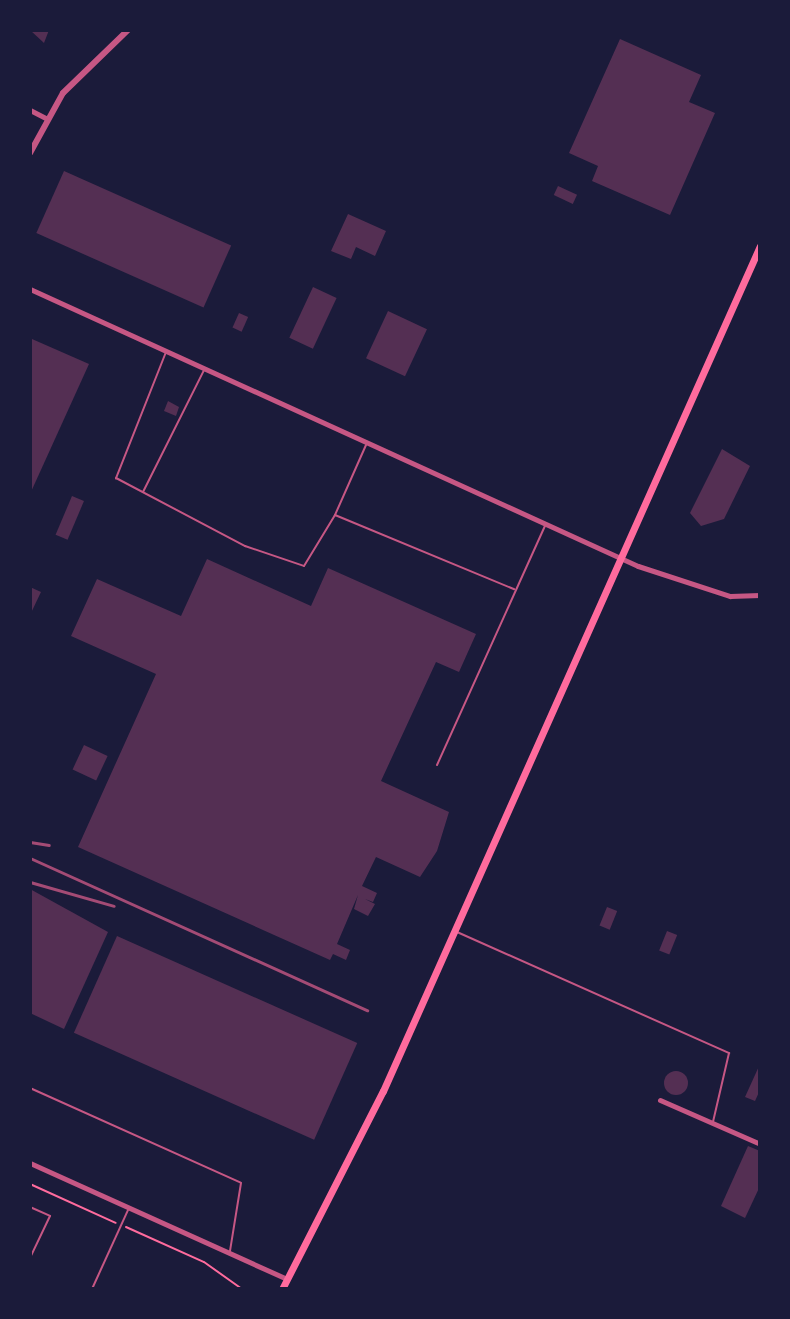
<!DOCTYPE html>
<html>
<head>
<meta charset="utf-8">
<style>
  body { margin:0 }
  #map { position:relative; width:790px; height:1319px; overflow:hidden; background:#1b1b3a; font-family:"Fira Sans",sans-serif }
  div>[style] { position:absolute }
  .building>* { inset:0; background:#542f53; transform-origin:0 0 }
  .round { border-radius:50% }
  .path>* { height:2px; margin:-1px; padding:0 1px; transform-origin:1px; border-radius:1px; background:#ff6b9d }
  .service>* { height:2px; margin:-1px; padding:0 1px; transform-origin:1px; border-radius:1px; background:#c65784 }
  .minor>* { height:5px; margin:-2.5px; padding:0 2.5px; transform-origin:2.5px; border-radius:2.5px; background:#c65784 }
  .tertiary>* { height:6px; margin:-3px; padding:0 3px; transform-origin:3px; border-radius:3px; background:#c65784 }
  .secondary>* { height:7px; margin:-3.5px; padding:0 3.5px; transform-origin:3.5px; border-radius:3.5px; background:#ff6b9d }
  .rail>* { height:3px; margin:-1.5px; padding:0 1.5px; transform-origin:1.5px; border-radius:1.5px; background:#a44b75 }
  span { translate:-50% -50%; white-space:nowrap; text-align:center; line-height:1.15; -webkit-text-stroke:8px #1b1b3a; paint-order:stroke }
  .frame { position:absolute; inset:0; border:32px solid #1b1b3a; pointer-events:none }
</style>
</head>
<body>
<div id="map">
  <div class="building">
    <i style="clip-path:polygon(30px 30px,49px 30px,44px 43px)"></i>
    <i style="clip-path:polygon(620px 39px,701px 75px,689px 102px,715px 113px,670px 215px,592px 181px,598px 166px,569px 153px)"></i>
    <i style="left:64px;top:171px;width:183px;height:68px;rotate:24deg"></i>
    <i style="left:558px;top:186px;width:21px;height:10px;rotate:25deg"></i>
    <i style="clip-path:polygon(348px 214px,386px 231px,375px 256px,356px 247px,351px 259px,331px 251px)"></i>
    <i style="left:313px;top:287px;width:26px;height:56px;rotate:25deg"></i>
    <i style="left:388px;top:311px;width:43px;height:52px;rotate:25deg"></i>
    <i style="left:239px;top:313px;width:10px;height:16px;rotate:24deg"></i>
    <i style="clip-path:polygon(32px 339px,89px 364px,30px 494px,30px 343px)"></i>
    <i style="clip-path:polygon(168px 401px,179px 407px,176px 416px,164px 411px)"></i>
    <i style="clip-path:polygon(722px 449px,750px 466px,724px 519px,701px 526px,690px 513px)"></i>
    <i style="left:72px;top:496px;width:13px;height:42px;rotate:23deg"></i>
    <i style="clip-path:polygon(207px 559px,311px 606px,328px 568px,476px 634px,459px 672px,436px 662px,381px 781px,449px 812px,437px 851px,420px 877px,376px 857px,362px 886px,377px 893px,373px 902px,365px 899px,375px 904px,368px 916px,354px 909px,358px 895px,337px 944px,350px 950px,346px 960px,333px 954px,330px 960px,78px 847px,156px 674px,71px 636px,97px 579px,181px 616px)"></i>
    <i style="clip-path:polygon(30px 587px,41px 592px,30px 615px)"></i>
    <i style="left:84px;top:745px;width:26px;height:27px;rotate:25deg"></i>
    <i style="clip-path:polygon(30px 889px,108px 932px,64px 1029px,30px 1013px)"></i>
    <i style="left:607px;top:907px;width:11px;height:20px;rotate:22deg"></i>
    <i style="left:667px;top:931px;width:11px;height:21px;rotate:22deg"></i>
    <i style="left:117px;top:936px;width:263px;height:106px;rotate:24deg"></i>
    <i style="clip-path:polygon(760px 1064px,760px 1090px,755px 1101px,745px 1097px)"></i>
    <i class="round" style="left:664px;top:1071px;width:24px;height:24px"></i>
    <i style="clip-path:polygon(748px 1146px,760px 1151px,760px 1186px,745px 1218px,721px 1206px)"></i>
  </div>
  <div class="path">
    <i style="left:30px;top:1184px;width:94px;rotate:24.4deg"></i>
    <i style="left:126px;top:1227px;width:85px;rotate:24.2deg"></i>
    <i style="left:204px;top:1262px;width:47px;rotate:35.4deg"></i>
  </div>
  <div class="service">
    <i style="left:166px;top:352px;width:136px;rotate:111.6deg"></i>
    <i style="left:116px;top:478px;width:146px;rotate:27.8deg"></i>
    <i style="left:245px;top:546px;width:62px;rotate:18.7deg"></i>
    <i style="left:304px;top:566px;width:60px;rotate:-58.7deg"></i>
    <i style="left:366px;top:445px;width:77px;rotate:113.9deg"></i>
    <i style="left:335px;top:515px;width:194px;rotate:22.5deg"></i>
    <i style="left:143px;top:492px;width:136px;rotate:-63.4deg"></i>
    <i style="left:437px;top:765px;width:265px;rotate:-65.7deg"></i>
    <i style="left:457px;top:932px;width:298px;rotate:24deg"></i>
    <i style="left:729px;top:1053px;width:71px;rotate:103.1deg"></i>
    <i style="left:30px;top:1088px;width:231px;rotate:24.2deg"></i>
    <i style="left:241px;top:1183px;width:69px;rotate:99.2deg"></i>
    <i style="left:30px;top:1207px;width:22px;rotate:24deg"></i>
    <i style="left:50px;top:1216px;width:47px;rotate:115.5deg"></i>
    <i style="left:92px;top:1289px;width:87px;rotate:-65.5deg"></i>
  </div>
  <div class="minor">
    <i style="left:30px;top:110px;width:18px;rotate:27deg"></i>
    <i style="left:30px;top:289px;width:668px;rotate:24.49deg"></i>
    <i style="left:638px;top:566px;width:97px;rotate:18.1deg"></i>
    <i style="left:730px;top:596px;width:30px;rotate:-2deg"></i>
    <i style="left:660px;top:1100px;width:109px;rotate:23.7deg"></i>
    <i style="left:30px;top:1163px;width:282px;rotate:24.3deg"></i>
  </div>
  <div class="tertiary">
    <i style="left:30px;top:153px;width:68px;rotate:-61.2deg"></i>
    <i style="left:63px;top:93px;width:91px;rotate:-44.1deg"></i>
  </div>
  <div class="secondary">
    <i style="left:282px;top:1289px;width:222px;rotate:-63deg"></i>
    <i style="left:383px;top:1091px;width:925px;rotate:-65.96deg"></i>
  </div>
  <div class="rail">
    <i style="left:30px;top:842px;width:19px;rotate:9deg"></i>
    <i style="left:30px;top:858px;width:370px;rotate:24.3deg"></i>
    <i style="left:30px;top:882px;width:87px;rotate:15.9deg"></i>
  </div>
  <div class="frame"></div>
</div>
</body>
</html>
